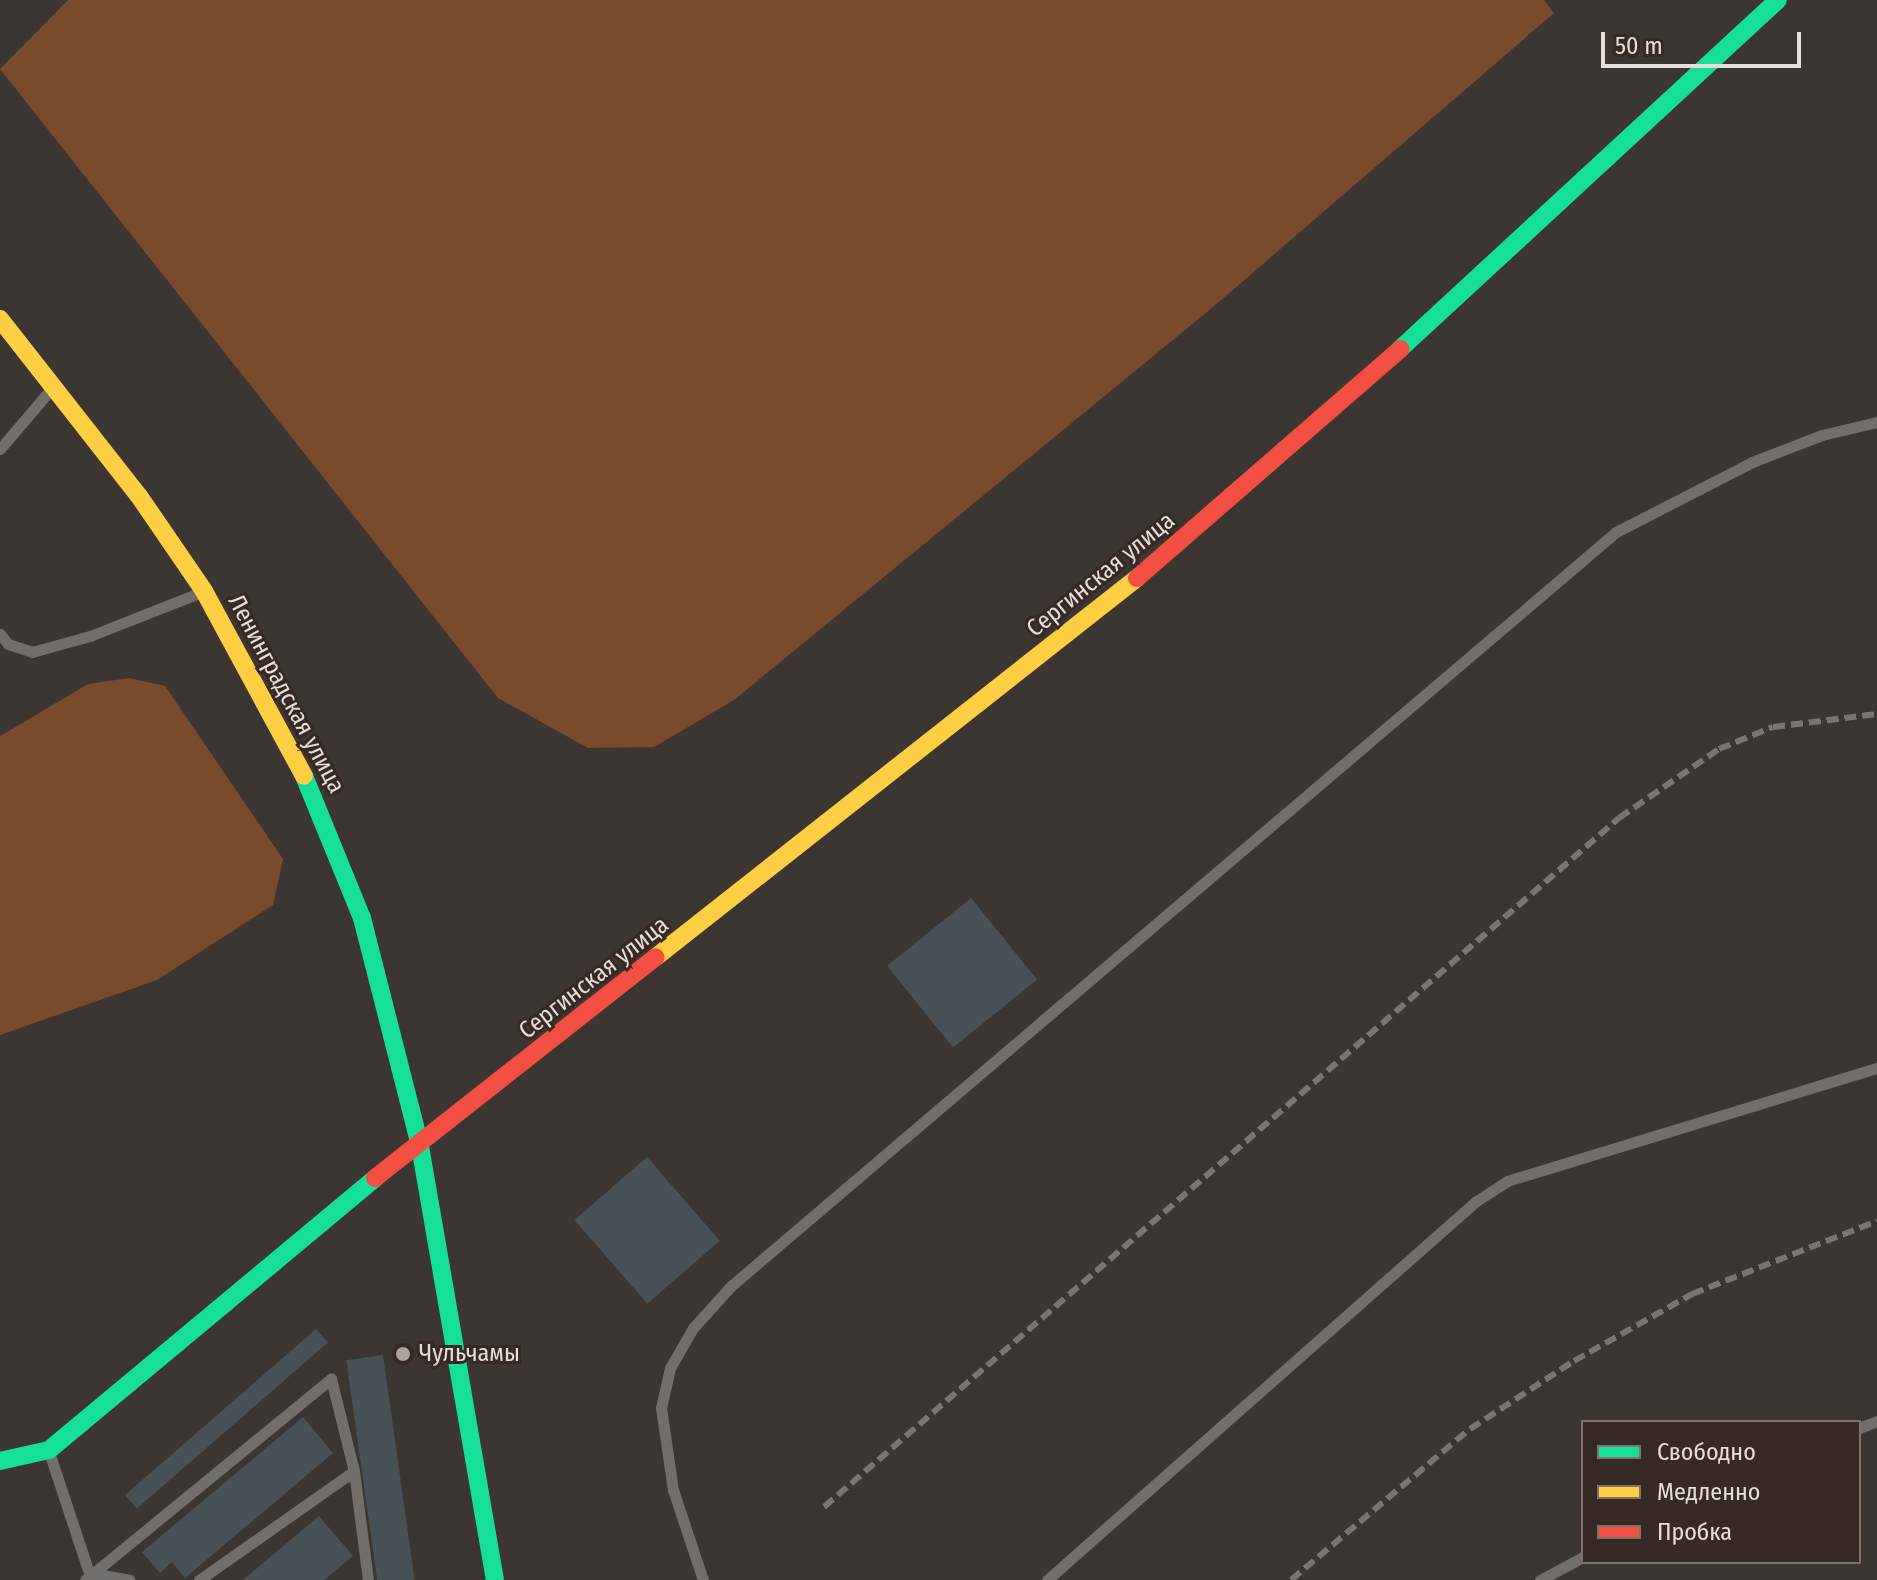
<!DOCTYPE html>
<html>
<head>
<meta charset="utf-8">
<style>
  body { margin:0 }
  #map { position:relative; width:1877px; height:1580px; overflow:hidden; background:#3c3632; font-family:"Fira Sans Condensed",sans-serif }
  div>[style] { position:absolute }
  .green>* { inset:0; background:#7a4a2c }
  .building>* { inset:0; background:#485156; transform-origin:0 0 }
  .lane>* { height:11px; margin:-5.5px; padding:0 5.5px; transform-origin:5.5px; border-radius:5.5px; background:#716e6c }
  .fast>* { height:18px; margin:-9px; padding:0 9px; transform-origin:9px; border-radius:9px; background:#16e098 }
  .slow>* { height:18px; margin:-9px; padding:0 9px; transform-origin:9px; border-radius:9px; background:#ffcf43 }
  .jam>* { height:18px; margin:-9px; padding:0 9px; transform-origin:9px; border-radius:9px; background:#f24e42 }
  .rail>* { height:6px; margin-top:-3px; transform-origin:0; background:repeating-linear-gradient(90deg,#787573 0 12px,transparent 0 18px) }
  .dots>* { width:22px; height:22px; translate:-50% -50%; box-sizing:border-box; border:4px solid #372a24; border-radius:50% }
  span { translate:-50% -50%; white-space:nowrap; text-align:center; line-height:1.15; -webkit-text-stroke:6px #372a24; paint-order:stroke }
  .street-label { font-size:24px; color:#e6ded9 }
  .poi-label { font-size:24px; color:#e6ded9 }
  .left { translate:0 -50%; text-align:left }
  .legend { position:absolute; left:1581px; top:1420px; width:280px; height:144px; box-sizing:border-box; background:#372a24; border:2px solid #7d726c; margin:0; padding:10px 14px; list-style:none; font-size:24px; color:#e6ded9 }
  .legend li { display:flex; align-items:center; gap:16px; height:40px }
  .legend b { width:40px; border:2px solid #7d726c }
  .scale { position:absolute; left:1601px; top:32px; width:200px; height:36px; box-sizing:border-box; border:4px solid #e6ded9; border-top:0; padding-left:10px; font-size:24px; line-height:28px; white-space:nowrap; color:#e6ded9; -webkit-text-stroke:6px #372a24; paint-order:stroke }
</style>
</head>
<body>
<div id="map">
  <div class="green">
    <i style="clip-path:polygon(68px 0,1544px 0,1554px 13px,1213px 307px,734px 700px,654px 747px,588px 748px,498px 698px,0 69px)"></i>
    <i style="clip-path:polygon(129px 678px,165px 686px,283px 859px,273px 905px,157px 980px,0 1035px,0 736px,88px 684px)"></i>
  </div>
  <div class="building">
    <i style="left:971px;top:898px;width:105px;height:108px;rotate:51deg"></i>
    <i style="left:647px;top:1157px;width:111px;height:96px;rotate:49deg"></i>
    <i style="left:316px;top:1329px;width:18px;height:253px;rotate:49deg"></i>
    <i style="left:383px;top:1355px;width:227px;height:37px;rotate:82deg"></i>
    <i style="clip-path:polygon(303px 1417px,333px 1453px,185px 1578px,172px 1562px,160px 1573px,142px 1552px)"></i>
    <i style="clip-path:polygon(319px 1516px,353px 1556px,324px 1580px,243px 1580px)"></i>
  </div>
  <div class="lane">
    <i style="left:0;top:449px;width:79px;rotate:-49.6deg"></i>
    <i style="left:0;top:634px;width:13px;rotate:51deg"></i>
    <i style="left:8px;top:644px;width:25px;rotate:18deg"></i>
    <i style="left:32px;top:652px;width:60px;rotate:-15.4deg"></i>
    <i style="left:90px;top:636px;width:123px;rotate:-21.5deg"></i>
    <i style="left:1859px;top:1428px;width:19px;rotate:-21deg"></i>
    <i style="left:49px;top:1452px;width:134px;rotate:71.7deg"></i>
    <i style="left:91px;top:1573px;width:39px;rotate:10deg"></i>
    <i style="left:85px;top:1580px;width:318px;rotate:-39.3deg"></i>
    <i style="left:331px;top:1379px;width:95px;rotate:76deg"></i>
    <i style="left:354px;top:1471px;width:110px;rotate:82.7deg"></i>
    <i style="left:199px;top:1580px;width:189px;rotate:-35.1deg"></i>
    <i style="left:703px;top:1580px;width:95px;rotate:-108.4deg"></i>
    <i style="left:673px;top:1490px;width:83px;rotate:-98.3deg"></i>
    <i style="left:661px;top:1408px;width:41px;rotate:-77.3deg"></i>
    <i style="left:670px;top:1368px;width:46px;rotate:-60.1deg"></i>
    <i style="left:693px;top:1328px;width:57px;rotate:-47.9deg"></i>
    <i style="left:731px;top:1286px;width:1163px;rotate:-40.43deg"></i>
    <i style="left:1616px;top:532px;width:153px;rotate:-27.2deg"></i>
    <i style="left:1752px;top:462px;width:75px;rotate:-21.1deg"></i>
    <i style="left:1822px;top:435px;width:57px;rotate:-13.3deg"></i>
    <i style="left:1047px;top:1580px;width:571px;rotate:-41.45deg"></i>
    <i style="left:1475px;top:1202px;width:38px;rotate:-33deg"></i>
    <i style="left:1507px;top:1181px;width:387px;rotate:-17deg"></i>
    <i style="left:1540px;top:1580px;width:49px;rotate:-28.1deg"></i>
  </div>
  <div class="fast">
    <i style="left:1400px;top:349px;width:514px;rotate:-42.72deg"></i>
    <i style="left:304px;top:776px;width:153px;rotate:67.8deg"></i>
    <i style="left:362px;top:918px;width:235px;rotate:75.7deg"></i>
    <i style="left:420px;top:1146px;width:440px;rotate:80.2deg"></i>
    <i style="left:0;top:1461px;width:50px;rotate:-12.7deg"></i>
    <i style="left:49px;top:1450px;width:425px;rotate:-39.8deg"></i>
  </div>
  <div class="slow">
    <i style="left:0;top:319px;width:225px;rotate:51.9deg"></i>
    <i style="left:139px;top:496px;width:115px;rotate:55.6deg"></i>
    <i style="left:204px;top:591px;width:210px;rotate:61.6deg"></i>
    <i style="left:656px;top:957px;width:612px;rotate:-38.24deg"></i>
  </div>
  <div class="jam">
    <i style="left:1137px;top:578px;width:349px;rotate:-41deg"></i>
    <i style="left:375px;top:1178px;width:357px;rotate:-38.2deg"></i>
  </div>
  <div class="rail">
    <i style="left:824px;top:1507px;width:1052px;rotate:-40.91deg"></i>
    <i style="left:1619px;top:818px;width:121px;rotate:-34.6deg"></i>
    <i style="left:1719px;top:749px;width:58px;rotate:-22.2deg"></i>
    <i style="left:1773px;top:727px;width:105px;rotate:-7.1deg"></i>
    <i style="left:1291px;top:1580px;width:234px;rotate:-40.2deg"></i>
    <i style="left:1470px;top:1429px;width:124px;rotate:-33.2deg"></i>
    <i style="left:1574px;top:1361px;width:136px;rotate:-29.6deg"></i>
    <i style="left:1692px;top:1294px;width:199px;rotate:-21.5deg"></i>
  </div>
  <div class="dots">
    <i style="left:403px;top:1354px;background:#aaa39f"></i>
  </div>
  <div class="street-label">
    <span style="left:1101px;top:575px;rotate:-39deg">Сергинская улица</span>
    <span style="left:286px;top:694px;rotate:62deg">Ленинградская улица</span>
    <span style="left:594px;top:978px;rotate:-38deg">Сергинская улица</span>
  </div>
  <div class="poi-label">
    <span class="left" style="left:419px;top:1354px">Чульчамы</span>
  </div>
  <ul class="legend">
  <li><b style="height:10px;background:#16e098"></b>Свободно</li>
  <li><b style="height:10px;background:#ffcf43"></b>Медленно</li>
  <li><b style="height:10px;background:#f24e42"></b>Пробка</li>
  </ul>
  <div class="scale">50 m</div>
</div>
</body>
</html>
